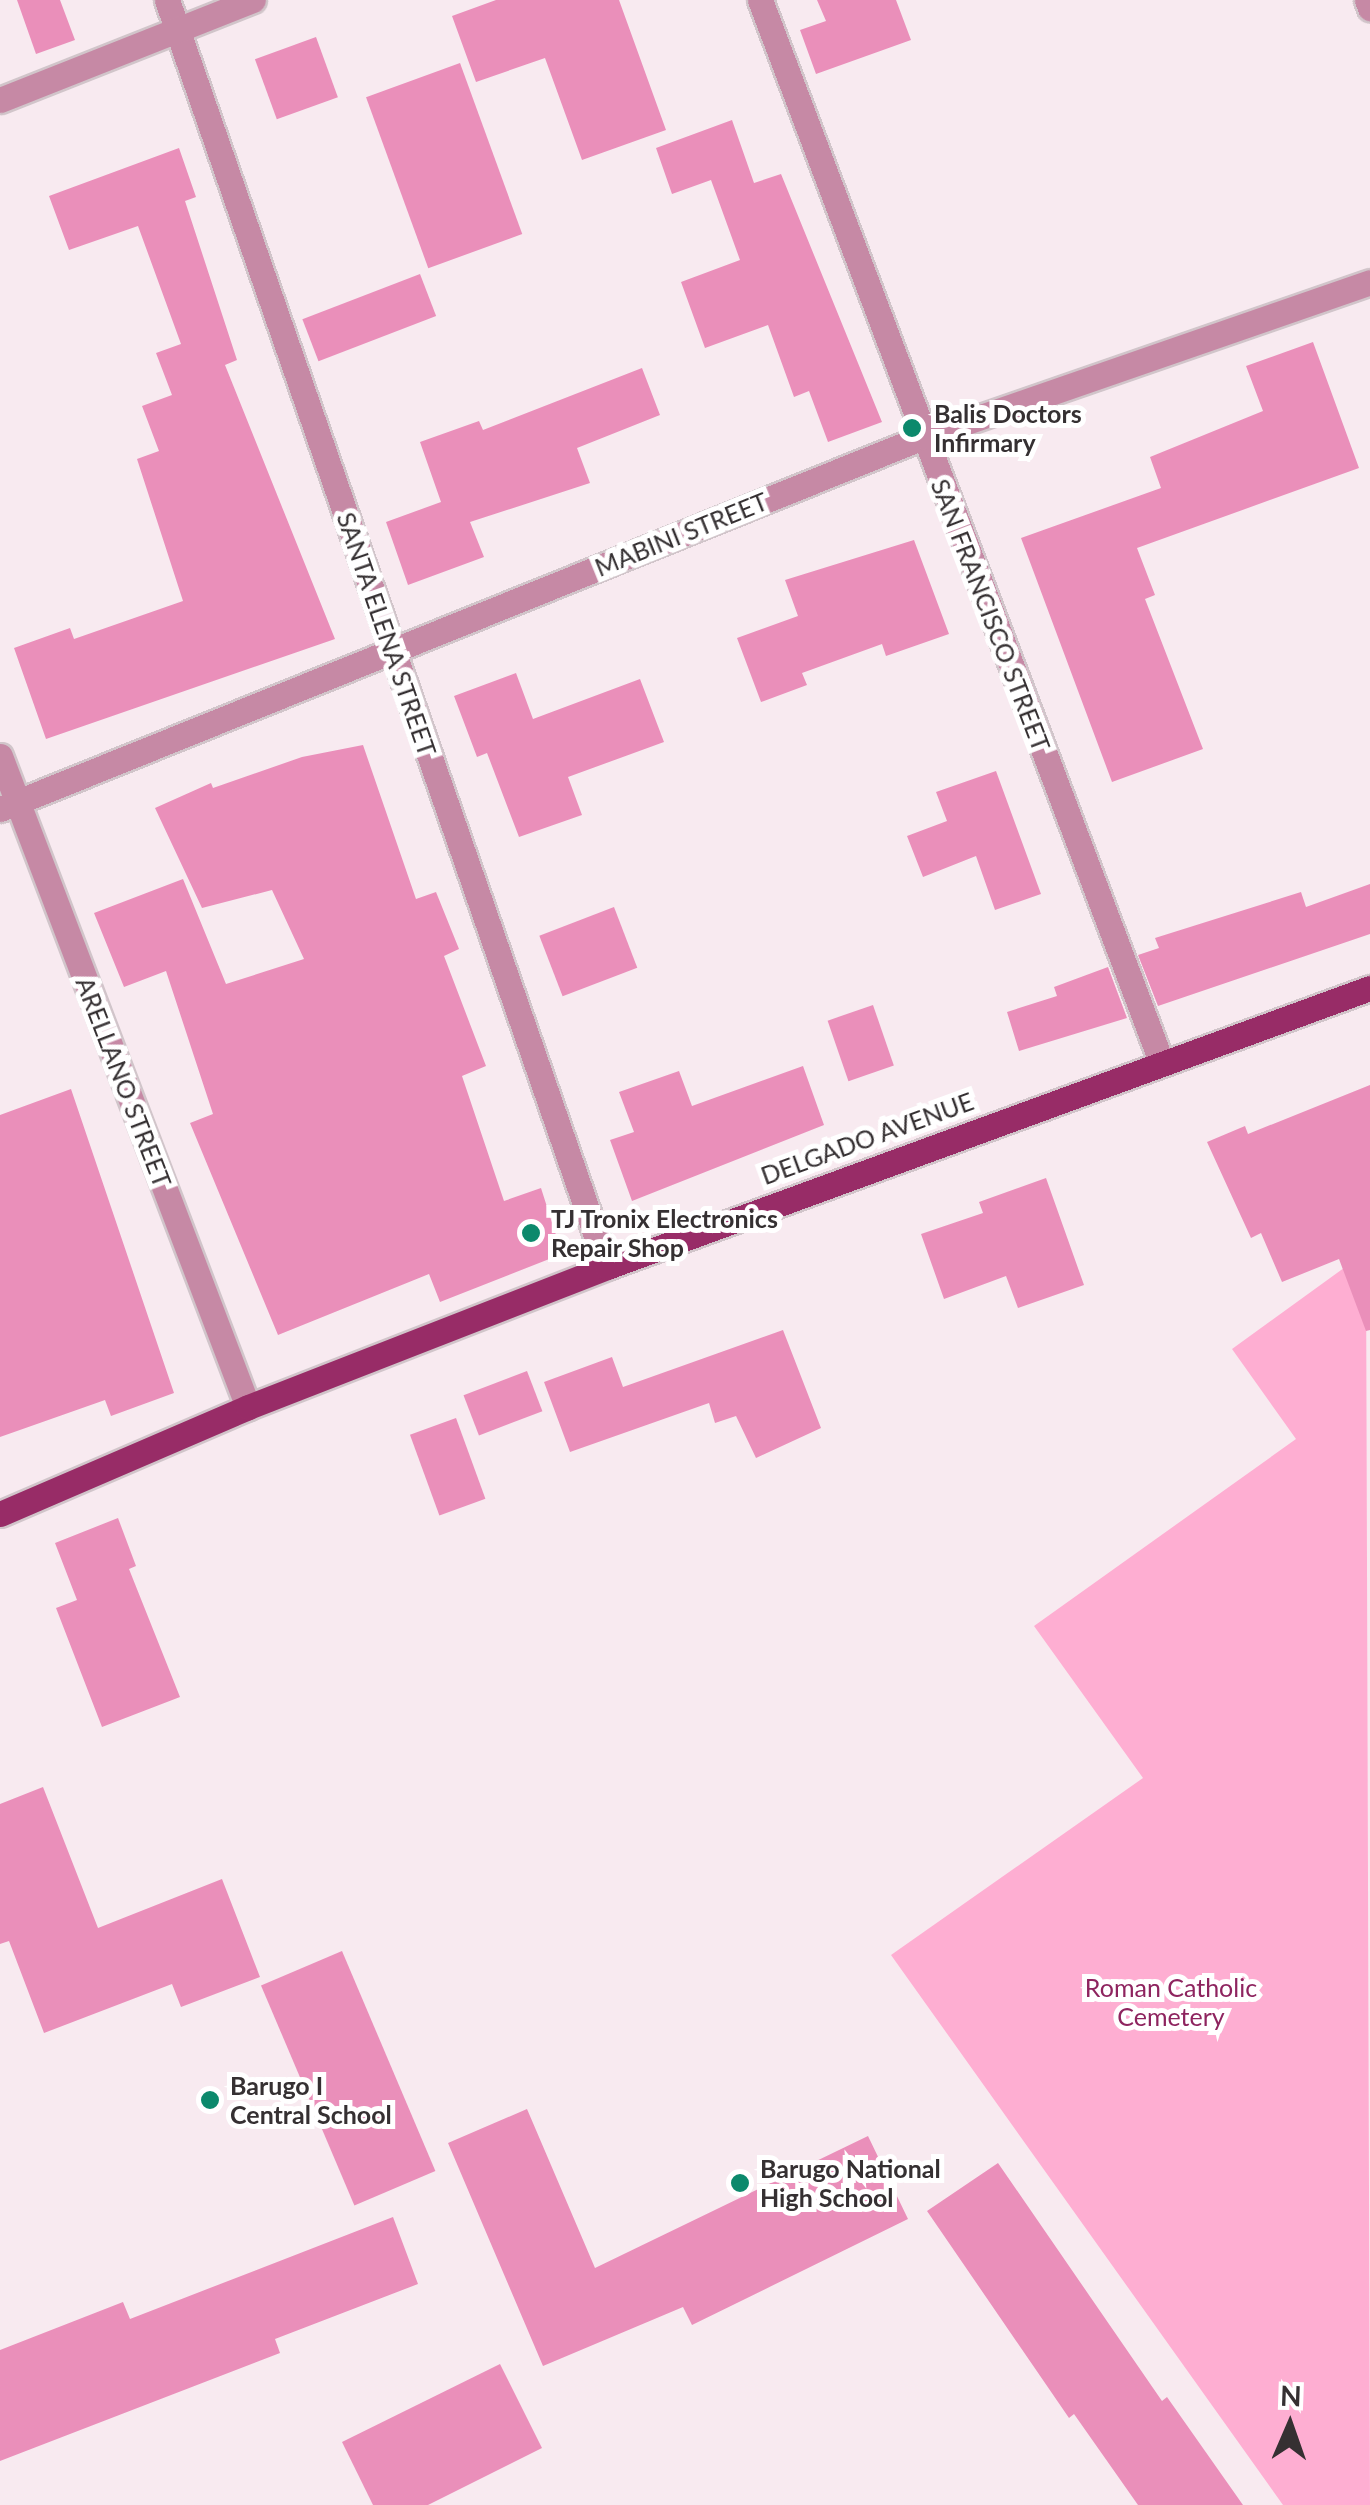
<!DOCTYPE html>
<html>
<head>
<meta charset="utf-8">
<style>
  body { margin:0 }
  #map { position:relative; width:1370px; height:2505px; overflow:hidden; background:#f8eaf0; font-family:Lato,sans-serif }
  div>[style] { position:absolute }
  .green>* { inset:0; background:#feaed2 }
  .building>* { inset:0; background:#ea8fba; transform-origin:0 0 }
  .roads { filter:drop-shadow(2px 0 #d1c5ca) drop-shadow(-2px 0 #d1c5ca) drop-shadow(0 2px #d1c5ca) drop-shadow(0 -2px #d1c5ca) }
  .minor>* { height:25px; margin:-12.5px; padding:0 12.5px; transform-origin:12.5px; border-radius:12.5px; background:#c689a5 }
  .tertiary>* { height:25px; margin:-12.5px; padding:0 12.5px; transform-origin:12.5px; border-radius:12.5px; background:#c689a5 }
  .primary>* { height:25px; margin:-12.5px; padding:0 12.5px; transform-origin:12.5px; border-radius:12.5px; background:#982c67 }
  .dots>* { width:28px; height:28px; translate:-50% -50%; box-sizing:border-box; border:5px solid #fff; border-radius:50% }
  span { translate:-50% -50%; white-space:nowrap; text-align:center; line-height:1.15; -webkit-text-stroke:10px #fff; paint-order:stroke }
  .poi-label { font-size:25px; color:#353032; font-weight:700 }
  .left { translate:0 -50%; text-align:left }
  .street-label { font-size:25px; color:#353032 }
  .park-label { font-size:25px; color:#8e245f }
  .north { position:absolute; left:1240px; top:2375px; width:100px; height:100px; -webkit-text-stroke:8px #fff; paint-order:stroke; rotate:2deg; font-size:28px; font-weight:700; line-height:40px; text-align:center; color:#353032 }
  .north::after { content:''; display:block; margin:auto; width:35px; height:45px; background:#353032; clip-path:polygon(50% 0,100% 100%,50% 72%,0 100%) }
</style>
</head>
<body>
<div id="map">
  <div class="green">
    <i style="clip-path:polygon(1366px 1252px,1370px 2505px,1283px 2505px,891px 1955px,1143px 1778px,1034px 1626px,1296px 1439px,1232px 1349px)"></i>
  </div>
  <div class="building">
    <i style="clip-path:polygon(17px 0,60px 0,75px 40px,36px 54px)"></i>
    <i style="clip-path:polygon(496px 0,619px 0,666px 130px,582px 160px,545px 58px,476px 82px,452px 16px)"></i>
    <i style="clip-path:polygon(817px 0,896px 0,911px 40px,816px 74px,800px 30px,826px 21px)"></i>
    <i style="left:316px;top:37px;width:64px;height:65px;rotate:70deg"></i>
    <i style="left:460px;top:63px;width:182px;height:100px;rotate:70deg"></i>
    <i style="clip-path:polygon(732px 120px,754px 183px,781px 174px,882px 422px,828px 442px,809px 391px,794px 397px,768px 325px,705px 348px,681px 282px,740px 260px,711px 180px,672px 194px,656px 148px)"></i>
    <i style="clip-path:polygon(179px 148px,196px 197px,185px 201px,237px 360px,225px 365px,335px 639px,46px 739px,14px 648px,70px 628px,74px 639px,183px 601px,137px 459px,159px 451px,142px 406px,172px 395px,156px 353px,181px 344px,138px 226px,69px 250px,49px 196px)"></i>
    <i style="left:420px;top:274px;width:45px;height:126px;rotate:69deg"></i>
    <i style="clip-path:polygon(1313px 342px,1359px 468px,1137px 548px,1155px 595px,1145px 599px,1203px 749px,1112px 782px,1021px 538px,1161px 488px,1150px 457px,1263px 411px,1246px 366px)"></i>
    <i style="clip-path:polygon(642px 368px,660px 415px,577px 448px,590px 483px,470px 522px,484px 557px,408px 585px,386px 522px,441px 502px,420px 442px,479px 421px,483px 430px)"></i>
    <i style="clip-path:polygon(914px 540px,949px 634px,886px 656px,882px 644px,802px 673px,807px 685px,761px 702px,737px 638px,798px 616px,785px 580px)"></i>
    <i style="clip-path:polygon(516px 673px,533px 719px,640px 679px,664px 742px,568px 777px,582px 815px,519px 837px,487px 753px,477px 757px,454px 696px)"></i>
    <i style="clip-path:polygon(363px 745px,416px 899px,436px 892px,459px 949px,444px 956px,486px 1066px,462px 1076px,504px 1201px,541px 1188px,562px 1254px,440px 1302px,429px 1274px,278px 1335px,190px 1123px,213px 1114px,166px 971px,124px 987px,94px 913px,183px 879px,226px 984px,304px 959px,272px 890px,202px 908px,155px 808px,211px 783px,213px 788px,302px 757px)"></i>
    <i style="clip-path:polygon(996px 771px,1041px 894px,995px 910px,976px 856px,923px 877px,907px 836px,947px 821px,936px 792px)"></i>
    <i style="clip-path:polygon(1370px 884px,1370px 934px,1158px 1006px,1138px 955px,1159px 948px,1155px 938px,1301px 892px,1306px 907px)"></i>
    <i style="left:614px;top:907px;width:65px;height:80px;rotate:69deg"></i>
    <i style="clip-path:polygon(1108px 967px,1127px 1018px,1019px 1051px,1007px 1012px,1057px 996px,1054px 987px)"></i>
    <i style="left:873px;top:1005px;width:64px;height:48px;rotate:71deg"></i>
    <i style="clip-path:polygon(803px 1066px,824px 1125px,632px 1201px,610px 1140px,634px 1132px,619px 1092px,679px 1071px,692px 1106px)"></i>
    <i style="clip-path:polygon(1370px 1085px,1370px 1330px,1366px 1331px,1339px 1259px,1282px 1282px,1261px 1233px,1251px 1238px,1207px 1142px,1245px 1126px,1248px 1134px)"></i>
    <i style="clip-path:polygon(71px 1089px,174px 1393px,111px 1416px,105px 1400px,0 1437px,0 1115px)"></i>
    <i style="clip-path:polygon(1046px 1178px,1084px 1285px,1018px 1308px,1006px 1276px,944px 1299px,921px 1234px,983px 1213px,979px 1202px)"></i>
    <i style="clip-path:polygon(783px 1330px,821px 1428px,756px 1458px,736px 1416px,715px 1423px,709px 1403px,570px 1452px,544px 1382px,612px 1357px,623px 1387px)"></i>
    <i style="left:527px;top:1371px;width:43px;height:68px;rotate:69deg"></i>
    <i style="left:456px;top:1418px;width:86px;height:49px;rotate:70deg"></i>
    <i style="clip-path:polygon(118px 1518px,136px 1566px,129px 1569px,180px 1697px,102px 1727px,56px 1608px,77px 1600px,55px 1543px)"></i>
    <i style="clip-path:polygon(43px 1787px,98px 1928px,222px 1879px,260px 1977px,181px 2007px,172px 1984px,44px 2033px,9px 1941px,0 1944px,0 1804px)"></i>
    <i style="left:342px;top:1951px;width:239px;height:88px;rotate:67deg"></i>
    <i style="clip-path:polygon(527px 2109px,595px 2268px,868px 2136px,908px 2219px,692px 2325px,683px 2307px,543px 2366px,448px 2143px)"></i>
    <i style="clip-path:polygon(998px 2163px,1162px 2401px,1167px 2397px,1243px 2505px,1138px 2505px,1074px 2414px,1069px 2418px,927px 2211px)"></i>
    <i style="clip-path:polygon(393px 2217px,418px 2284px,275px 2339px,280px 2353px,0 2461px,0 2350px,123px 2302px,130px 2319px)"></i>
    <i style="clip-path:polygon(500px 2364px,542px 2448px,428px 2505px,373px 2505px,342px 2442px)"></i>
  </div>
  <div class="roads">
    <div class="minor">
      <i style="left:167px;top:0;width:1341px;rotate:70.85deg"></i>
      <i style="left:760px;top:0;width:1134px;rotate:69.3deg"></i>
      <i style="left:0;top:100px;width:272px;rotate:-21.6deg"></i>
      <i style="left:0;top:756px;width:697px;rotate:69.15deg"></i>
      <i style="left:0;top:809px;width:995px;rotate:-21.95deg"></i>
      <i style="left:923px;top:437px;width:473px;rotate:-19.1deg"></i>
    </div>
    <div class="tertiary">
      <i style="left:1367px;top:0;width:9px;rotate:69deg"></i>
    </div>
    <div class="primary">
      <i style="left:0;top:1514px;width:270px;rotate:-23.3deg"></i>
      <i style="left:248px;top:1407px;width:385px;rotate:-21.3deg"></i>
      <i style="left:607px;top:1267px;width:812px;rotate:-20.09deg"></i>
    </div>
  </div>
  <div class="dots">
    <i style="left:912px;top:428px;background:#0c896c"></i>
    <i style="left:531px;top:1233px;background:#0c896c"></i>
    <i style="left:210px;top:2100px;background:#0c896c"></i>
    <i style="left:740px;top:2183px;background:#0c896c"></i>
  </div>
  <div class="poi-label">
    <span class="left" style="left:934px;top:428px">Balis Doctors<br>Infirmary</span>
    <span class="left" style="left:551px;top:1233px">TJ Tronix Electronics<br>Repair Shop</span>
    <span class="left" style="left:230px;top:2100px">Barugo I<br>Central School</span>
    <span class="left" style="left:760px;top:2183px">Barugo National<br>High School</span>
  </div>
  <div class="street-label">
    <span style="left:681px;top:534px;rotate:-22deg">MABINI STREET</span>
    <span style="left:991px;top:615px;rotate:69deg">SAN FRANCISCO STREET</span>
    <span style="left:387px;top:634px;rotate:71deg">SANTA ELENA STREET</span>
    <span style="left:124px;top:1082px;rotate:69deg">ARELLANO STREET</span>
    <span style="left:867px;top:1138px;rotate:-20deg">DELGADO AVENUE</span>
  </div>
  <div class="park-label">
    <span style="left:1171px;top:2002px">Roman Catholic<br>Cemetery</span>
  </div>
  <div class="north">N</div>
</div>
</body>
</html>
